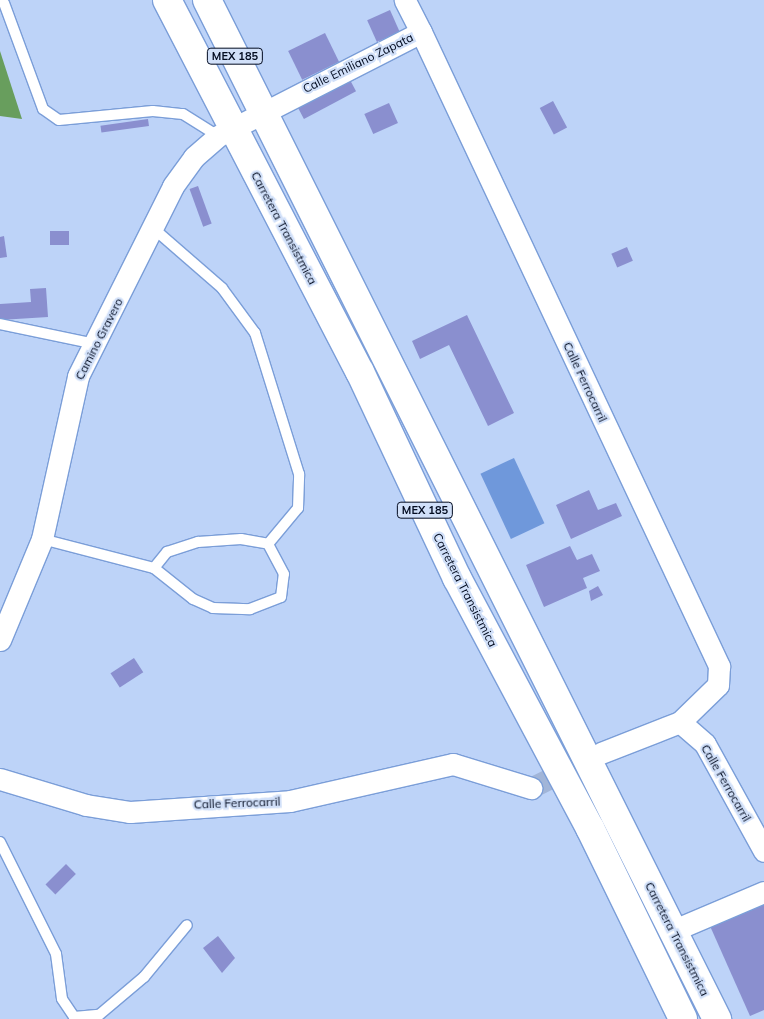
<!DOCTYPE html>
<html>
<head>
<meta charset="utf-8">
<style>
  body { margin:0 }
  #map { position:relative; width:764px; height:1019px; overflow:hidden; background:#bdd3f8; font-family:Mulish,sans-serif }
  div>[style] { position:absolute }
  .forest>* { inset:0; background:#689e5d }
  .water>* { inset:0; background:#6f98db; transform-origin:0 0 }
  .building>* { inset:0; background:#8a8fcf; transform-origin:0 0 }
  .street-tunnel>* { height:21px; margin-top:-10.5px; transform-origin:0; background:repeating-linear-gradient(90deg,#a1b5d8 0 21px,transparent 0 32px) }
  .roads { filter:drop-shadow(1px 0 #7b9ed8) drop-shadow(-1px 0 #7b9ed8) drop-shadow(0 1px #7b9ed8) drop-shadow(0 -1px #7b9ed8) }
  .lane>* { height:10px; margin:-5px; padding:0 5px; transform-origin:5px; border-radius:5px; background:#fff }
  .street>* { height:21px; margin:-10.5px; padding:0 10.5px; transform-origin:10.5px; border-radius:10.5px; background:#fff }
  .primary>* { height:28px; margin:-14px; padding:0 14px; transform-origin:14px; border-radius:14px; background:#fff }
  span { translate:-50% -50%; white-space:nowrap; text-align:center; line-height:1.15; -webkit-text-stroke:4.5px #d1e0f9; paint-order:stroke }
  .shield-label span { padding:1px 4px; background:#d1e0f9; border:1px solid; border-radius:4px; -webkit-text-stroke-width:0 }
  .shield-label { font-size:11px; color:#030c21; font-weight:700 }
  .street-label { font-size:12px; color:#030c21 }
</style>
</head>
<body>
<div id="map">
  <div class="forest">
    <i style="clip-path:polygon(0 51px,22px 119px,0 116px)"></i>
  </div>
  <div class="water">
    <i style="left:514px;top:458px;width:72px;height:37px;rotate:65deg"></i>
  </div>
  <div class="building">
    <i style="left:390px;top:10px;width:24px;height:25px;rotate:66deg"></i>
    <i style="left:325px;top:33px;width:32px;height:41px;rotate:64deg"></i>
    <i style="left:349px;top:78px;width:15px;height:59px;rotate:62deg"></i>
    <i style="left:553px;top:101px;width:30px;height:15px;rotate:62deg"></i>
    <i style="left:389px;top:103px;width:22px;height:27px;rotate:66deg"></i>
    <i style="left:148px;top:119px;width:7px;height:48px;rotate:82deg"></i>
    <i style="left:198px;top:186px;width:40px;height:9px;rotate:70deg"></i>
    <i style="left:50px;top:231px;width:19px;height:14px"></i>
    <i style="clip-path:polygon(4px 236px,7px 257px,0 258px,0 237px)"></i>
    <i style="left:627px;top:247px;width:15px;height:17px;rotate:67deg"></i>
    <i style="clip-path:polygon(46px 288px,48px 317px,0 320px,0 304px,31px 302px,30px 289px)"></i>
    <i style="clip-path:polygon(467px 315px,514px 413px,488px 426px,449px 345px,420px 359px,412px 341px)"></i>
    <i style="clip-path:polygon(589px 490px,598px 510px,616px 503px,622px 516px,571px 539px,556px 505px)"></i>
    <i style="clip-path:polygon(570px 546px,577px 560px,592px 554px,600px 571px,583px 578px,587px 588px,544px 607px,526px 565px)"></i>
    <i style="clip-path:polygon(598px 586px,603px 595px,591px 601px,589px 591px)"></i>
    <i style="left:134px;top:658px;width:17px;height:28px;rotate:57deg"></i>
    <i style="left:66px;top:864px;width:14px;height:29px;rotate:45deg"></i>
    <i style="clip-path:polygon(764px 902px,764px 1010px,750px 1016px,710px 926px)"></i>
    <i style="clip-path:polygon(218px 936px,235px 958px,222px 973px,203px 948px)"></i>
  </div>
  <div class="street-tunnel">
    <i style="left:531px;top:788px;width:78px;rotate:-26.6deg"></i>
  </div>
  <div class="roads">
    <div class="lane">
      <i style="left:4px;top:3px;width:113px;rotate:69.8deg"></i>
      <i style="left:43px;top:109px;width:19px;rotate:35deg"></i>
      <i style="left:59px;top:120px;width:94px;rotate:-5.5deg"></i>
      <i style="left:153px;top:111px;width:30px;rotate:6deg"></i>
      <i style="left:183px;top:114px;width:41px;rotate:32.2deg"></i>
      <i style="left:0;top:324px;width:98px;rotate:11.8deg"></i>
      <i style="left:42px;top:539px;width:116px;rotate:14.5deg"></i>
      <i style="left:154px;top:568px;width:21px;rotate:-51deg"></i>
      <i style="left:167px;top:552px;width:33px;rotate:-18deg"></i>
      <i style="left:198px;top:542px;width:43px;rotate:-4deg"></i>
      <i style="left:241px;top:539px;width:27px;rotate:10deg"></i>
      <i style="left:268px;top:544px;width:47px;rotate:-50.2deg"></i>
      <i style="left:298px;top:508px;width:34px;rotate:-88deg"></i>
      <i style="left:299px;top:474px;width:148px;rotate:-107.3deg"></i>
      <i style="left:255px;top:333px;width:56px;rotate:-126.3deg"></i>
      <i style="left:222px;top:288px;width:91px;rotate:-139deg"></i>
      <i style="left:154px;top:568px;width:50px;rotate:38.5deg"></i>
      <i style="left:193px;top:599px;width:22px;rotate:24deg"></i>
      <i style="left:213px;top:608px;width:37px;rotate:2deg"></i>
      <i style="left:250px;top:609px;width:33px;rotate:-21deg"></i>
      <i style="left:281px;top:597px;width:23px;rotate:-83deg"></i>
      <i style="left:284px;top:574px;width:34px;rotate:-118deg"></i>
      <i style="left:0;top:842px;width:125px;rotate:63.4deg"></i>
      <i style="left:56px;top:954px;width:45px;rotate:82.4deg"></i>
      <i style="left:62px;top:999px;width:22px;rotate:56deg"></i>
      <i style="left:74px;top:1017px;width:25px;rotate:-5deg"></i>
      <i style="left:99px;top:1015px;width:59px;rotate:-40.2deg"></i>
      <i style="left:144px;top:977px;width:67px;rotate:-50.4deg"></i>
    </div>
    <div class="street">
      <i style="left:421px;top:32px;width:701px;rotate:64.82deg"></i>
      <i style="left:719px;top:666px;width:19px;rotate:93deg"></i>
      <i style="left:718px;top:685px;width:53px;rotate:135.8deg"></i>
      <i style="left:680px;top:722px;width:85px;rotate:158.6deg"></i>
      <i style="left:0;top:640px;width:109px;rotate:-67.4deg"></i>
      <i style="left:42px;top:539px;width:167px;rotate:-77.5deg"></i>
      <i style="left:78px;top:376px;width:212px;rotate:-63.4deg"></i>
      <i style="left:173px;top:186px;width:36px;rotate:-54deg"></i>
      <i style="left:194px;top:157px;width:32px;rotate:-41deg"></i>
      <i style="left:218px;top:136px;width:228px;rotate:-27.1deg"></i>
      <i style="left:421px;top:32px;width:36px;rotate:-117deg"></i>
      <i style="left:680px;top:722px;width:33px;rotate:41deg"></i>
      <i style="left:705px;top:744px;width:122px;rotate:61.1deg"></i>
      <i style="left:0;top:779px;width:90px;rotate:16.8deg"></i>
      <i style="left:86px;top:805px;width:45px;rotate:9deg"></i>
      <i style="left:130px;top:812px;width:160px;rotate:-3.9deg"></i>
      <i style="left:290px;top:801px;width:167px;rotate:-12.8deg"></i>
      <i style="left:453px;top:764px;width:82px;rotate:17.1deg"></i>
      <i style="left:672px;top:931px;width:100px;rotate:-23deg"></i>
    </div>
    <div class="primary">
      <i style="left:167px;top:0;width:419px;rotate:62.6deg"></i>
      <i style="left:360px;top:372px;width:228px;rotate:64.8deg"></i>
      <i style="left:457px;top:578px;width:283px;rotate:62deg"></i>
      <i style="left:590px;top:828px;width:212px;rotate:64deg"></i>
      <i style="left:207px;top:0;width:1140px;rotate:63.41deg"></i>
    </div>
  </div>
  <div class="shield-label">
    <span style="left:235px;top:56px">MEX 185</span>
    <span style="left:425px;top:510px">MEX 185</span>
  </div>
  <div class="street-label">
    <span style="left:358px;top:63px;rotate:-26deg">Calle Emiliano Zapata</span>
    <span style="left:284px;top:228px;rotate:62deg">Carretera Transistmica</span>
    <span style="left:99px;top:339px;rotate:-63deg">Camino Gravero</span>
    <span style="left:585px;top:382px;rotate:65deg">Calle Ferrocarril</span>
    <span style="left:465px;top:590px;rotate:63deg">Carretera Transistmica</span>
    <span style="left:726px;top:783px;rotate:60deg">Calle Ferrocarril</span>
    <span style="left:237px;top:803px;rotate:-2deg">Calle Ferrocarril</span>
    <span style="left:677px;top:939px;rotate:63deg">Carretera Transistmica</span>
  </div>
</div>
</body>
</html>
